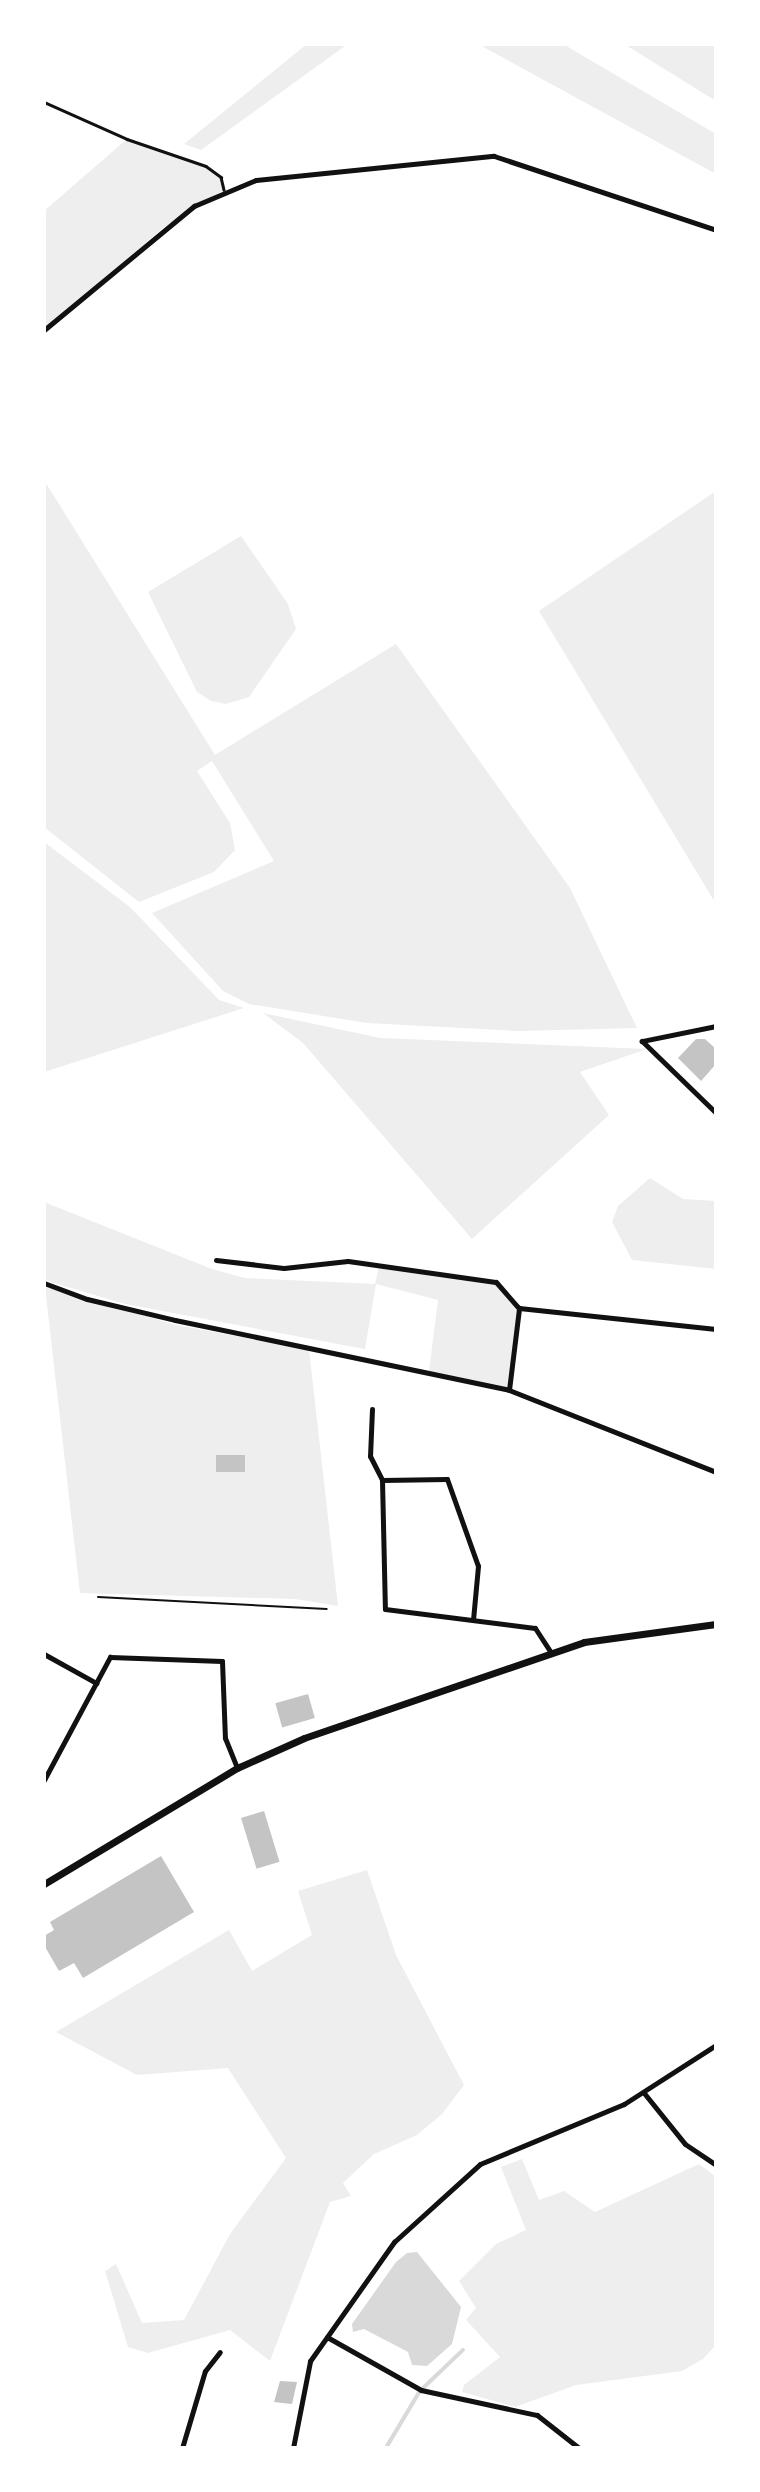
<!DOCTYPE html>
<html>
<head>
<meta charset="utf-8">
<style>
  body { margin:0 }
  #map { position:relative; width:760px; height:2492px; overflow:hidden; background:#fff; font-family:Commissioner,sans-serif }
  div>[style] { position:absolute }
  .green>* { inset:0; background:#eee }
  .water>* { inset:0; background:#d9d9d9 }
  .stream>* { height:3.5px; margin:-1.75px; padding:0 1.75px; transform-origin:1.75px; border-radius:1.75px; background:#d9d9d9 }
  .building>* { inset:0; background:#c4c4c4; transform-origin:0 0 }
  .path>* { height:2px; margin:-1px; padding:0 1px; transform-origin:1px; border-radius:1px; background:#111 }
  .service>* { height:2.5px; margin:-1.25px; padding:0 1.25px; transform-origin:1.25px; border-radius:1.25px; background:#111 }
  .minor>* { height:5px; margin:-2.5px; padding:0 2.5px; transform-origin:2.5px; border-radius:2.5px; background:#111 }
  .secondary>* { height:7px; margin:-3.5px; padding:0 3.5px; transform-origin:3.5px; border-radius:3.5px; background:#111 }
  span { translate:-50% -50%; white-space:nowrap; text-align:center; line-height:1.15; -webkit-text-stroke:5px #fff; paint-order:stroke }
  .frame { position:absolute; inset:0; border:46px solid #fff; pointer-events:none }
</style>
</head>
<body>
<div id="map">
  <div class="green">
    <i style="clip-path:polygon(307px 44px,354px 44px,345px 46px,201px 150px,184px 144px)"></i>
    <i style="clip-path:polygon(478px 44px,563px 44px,716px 134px,716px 174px)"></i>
    <i style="clip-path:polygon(624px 44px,716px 44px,716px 101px)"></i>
    <i style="clip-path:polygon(127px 139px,206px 166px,221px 177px,224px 190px,164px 227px,44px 330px,44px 211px)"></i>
    <i style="clip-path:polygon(44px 480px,215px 755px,396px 644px,570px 888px,637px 1028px,519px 1031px,367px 1023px,249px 1004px,223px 991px,152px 913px,274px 861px,212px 761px,197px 771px,230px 823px,235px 850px,214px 872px,139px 902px,44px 827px)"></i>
    <i style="clip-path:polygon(716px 491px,716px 904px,539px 611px)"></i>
    <i style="clip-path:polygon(241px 536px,288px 604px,296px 629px,249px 697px,226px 704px,211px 701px,197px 692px,148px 592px)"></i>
    <i style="clip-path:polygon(44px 842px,130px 907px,219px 1000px,244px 1008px,44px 1072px)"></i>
    <i style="clip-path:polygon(263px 1013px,380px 1038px,647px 1049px,580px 1072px,609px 1115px,472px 1239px,303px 1043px)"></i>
    <i style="clip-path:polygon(650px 1178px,683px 1199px,716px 1201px,716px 1269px,632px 1260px,612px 1222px,618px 1206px)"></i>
    <i style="clip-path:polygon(44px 1202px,212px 1269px,245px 1278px,375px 1284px,379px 1266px,496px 1282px,519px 1308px,509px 1390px,429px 1371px,438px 1300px,376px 1284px,365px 1349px,125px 1304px,44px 1280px)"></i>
    <i style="clip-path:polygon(45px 1287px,176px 1325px,309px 1349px,338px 1606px,295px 1599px,80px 1593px)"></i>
    <i style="clip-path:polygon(367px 1870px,396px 1955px,464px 2085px,442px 2114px,417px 2135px,374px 2154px,343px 2183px,351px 2196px,330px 2202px,270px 2361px,230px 2330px,148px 2353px,128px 2347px,105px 2271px,116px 2264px,142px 2323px,184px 2320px,230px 2234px,286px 2158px,228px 2068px,137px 2075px,56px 2032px,229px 1930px,252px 1971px,312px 1935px,298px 1891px)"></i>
    <i style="clip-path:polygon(522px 2159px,539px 2200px,564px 2191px,595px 2212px,699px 2164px,716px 2177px,716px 2345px,703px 2359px,682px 2371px,576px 2385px,515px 2407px,462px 2392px,464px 2385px,500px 2357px,466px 2320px,476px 2308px,459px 2281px,496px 2244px,526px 2230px,501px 2167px)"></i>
  </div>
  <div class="water">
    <i style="clip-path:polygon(417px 2252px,461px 2307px,452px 2344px,427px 2366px,412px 2365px,408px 2352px,364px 2329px,353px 2332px,352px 2324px,396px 2262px,407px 2253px)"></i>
  </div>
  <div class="stream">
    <i style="left:386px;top:2448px;width:66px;rotate:-59.2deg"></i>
    <i style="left:420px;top:2391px;width:59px;rotate:-43.6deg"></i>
  </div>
  <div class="building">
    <i style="clip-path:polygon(696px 1039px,705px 1039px,716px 1049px,716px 1064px,701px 1081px,678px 1058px)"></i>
    <i style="left:216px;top:1455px;width:29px;height:17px"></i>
    <i style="left:308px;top:1694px;width:25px;height:34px;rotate:74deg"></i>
    <i style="left:264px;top:1811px;width:53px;height:24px;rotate:73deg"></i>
    <i style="clip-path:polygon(161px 1856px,194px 1912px,83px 1978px,74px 1963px,59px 1971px,44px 1945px,44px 1936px,54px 1930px,50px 1922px)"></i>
    <i style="clip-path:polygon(280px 2381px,297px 2382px,292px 2404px,274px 2402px)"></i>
  </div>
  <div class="path">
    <i style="left:98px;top:1597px;width:229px;rotate:3deg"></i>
  </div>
  <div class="service">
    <i style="left:44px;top:102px;width:91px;rotate:24deg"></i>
    <i style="left:127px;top:139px;width:83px;rotate:18.9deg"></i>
    <i style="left:206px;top:166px;width:19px;rotate:36deg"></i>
    <i style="left:221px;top:177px;width:13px;rotate:77deg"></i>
  </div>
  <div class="minor">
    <i style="left:44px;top:330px;width:195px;rotate:-39.6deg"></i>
    <i style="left:194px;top:206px;width:67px;rotate:-22.8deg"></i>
    <i style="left:256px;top:180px;width:239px;rotate:-5.8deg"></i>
    <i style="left:494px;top:156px;width:234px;rotate:18.4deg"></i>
    <i style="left:716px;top:1026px;width:76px;rotate:168.5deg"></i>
    <i style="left:642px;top:1041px;width:103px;rotate:44.2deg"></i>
    <i style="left:216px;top:1260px;width:68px;rotate:6.7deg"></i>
    <i style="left:284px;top:1268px;width:64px;rotate:-6.2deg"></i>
    <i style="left:348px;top:1261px;width:149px;rotate:8.1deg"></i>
    <i style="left:496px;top:1282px;width:35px;rotate:49deg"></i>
    <i style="left:519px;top:1308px;width:198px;rotate:6.1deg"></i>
    <i style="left:44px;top:1283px;width:46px;rotate:20.4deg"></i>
    <i style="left:87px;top:1299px;width:90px;rotate:13.4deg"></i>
    <i style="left:175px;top:1320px;width:341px;rotate:11.8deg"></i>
    <i style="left:509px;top:1390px;width:223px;rotate:21.6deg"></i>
    <i style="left:509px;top:1390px;width:83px;rotate:-83deg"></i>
    <i style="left:372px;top:1409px;width:47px;rotate:92.4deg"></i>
    <i style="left:370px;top:1456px;width:27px;rotate:63deg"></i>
    <i style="left:382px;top:1480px;width:129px;rotate:88.7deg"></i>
    <i style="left:385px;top:1609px;width:151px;rotate:7.2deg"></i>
    <i style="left:535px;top:1628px;width:30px;rotate:57deg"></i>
    <i style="left:382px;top:1480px;width:65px;rotate:-0.9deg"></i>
    <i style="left:447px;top:1479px;width:92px;rotate:70.4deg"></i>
    <i style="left:478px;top:1566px;width:54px;rotate:95.3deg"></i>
    <i style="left:44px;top:1654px;width:60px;rotate:29.1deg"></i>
    <i style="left:44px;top:1780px;width:140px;rotate:-61.8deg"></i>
    <i style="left:110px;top:1657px;width:112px;rotate:2deg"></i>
    <i style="left:222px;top:1661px;width:77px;rotate:87.8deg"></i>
    <i style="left:225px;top:1738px;width:32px;rotate:68deg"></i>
    <i style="left:644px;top:2093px;width:65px;rotate:51.2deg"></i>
    <i style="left:685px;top:2144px;width:37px;rotate:34deg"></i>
    <i style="left:327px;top:2337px;width:108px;rotate:29.4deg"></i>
    <i style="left:421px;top:2390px;width:119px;rotate:12.2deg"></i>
    <i style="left:537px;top:2415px;width:53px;rotate:38.2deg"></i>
    <i style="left:182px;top:2448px;width:80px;rotate:-73.4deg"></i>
    <i style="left:205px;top:2371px;width:24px;rotate:-52deg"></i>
    <i style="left:293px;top:2448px;width:89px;rotate:-78.9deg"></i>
    <i style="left:310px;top:2361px;width:146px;rotate:-54.8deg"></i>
    <i style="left:394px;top:2242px;width:116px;rotate:-42.2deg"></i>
    <i style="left:480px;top:2164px;width:156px;rotate:-22.6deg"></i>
    <i style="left:624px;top:2104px;width:109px;rotate:-32.7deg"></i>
  </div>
  <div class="secondary">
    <i style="left:44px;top:1884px;width:225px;rotate:-31deg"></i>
    <i style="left:237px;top:1768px;width:73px;rotate:-24.1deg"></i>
    <i style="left:304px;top:1738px;width:296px;rotate:-18.9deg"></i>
    <i style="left:584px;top:1642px;width:133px;rotate:-7.8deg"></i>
  </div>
  <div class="frame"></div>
</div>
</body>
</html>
